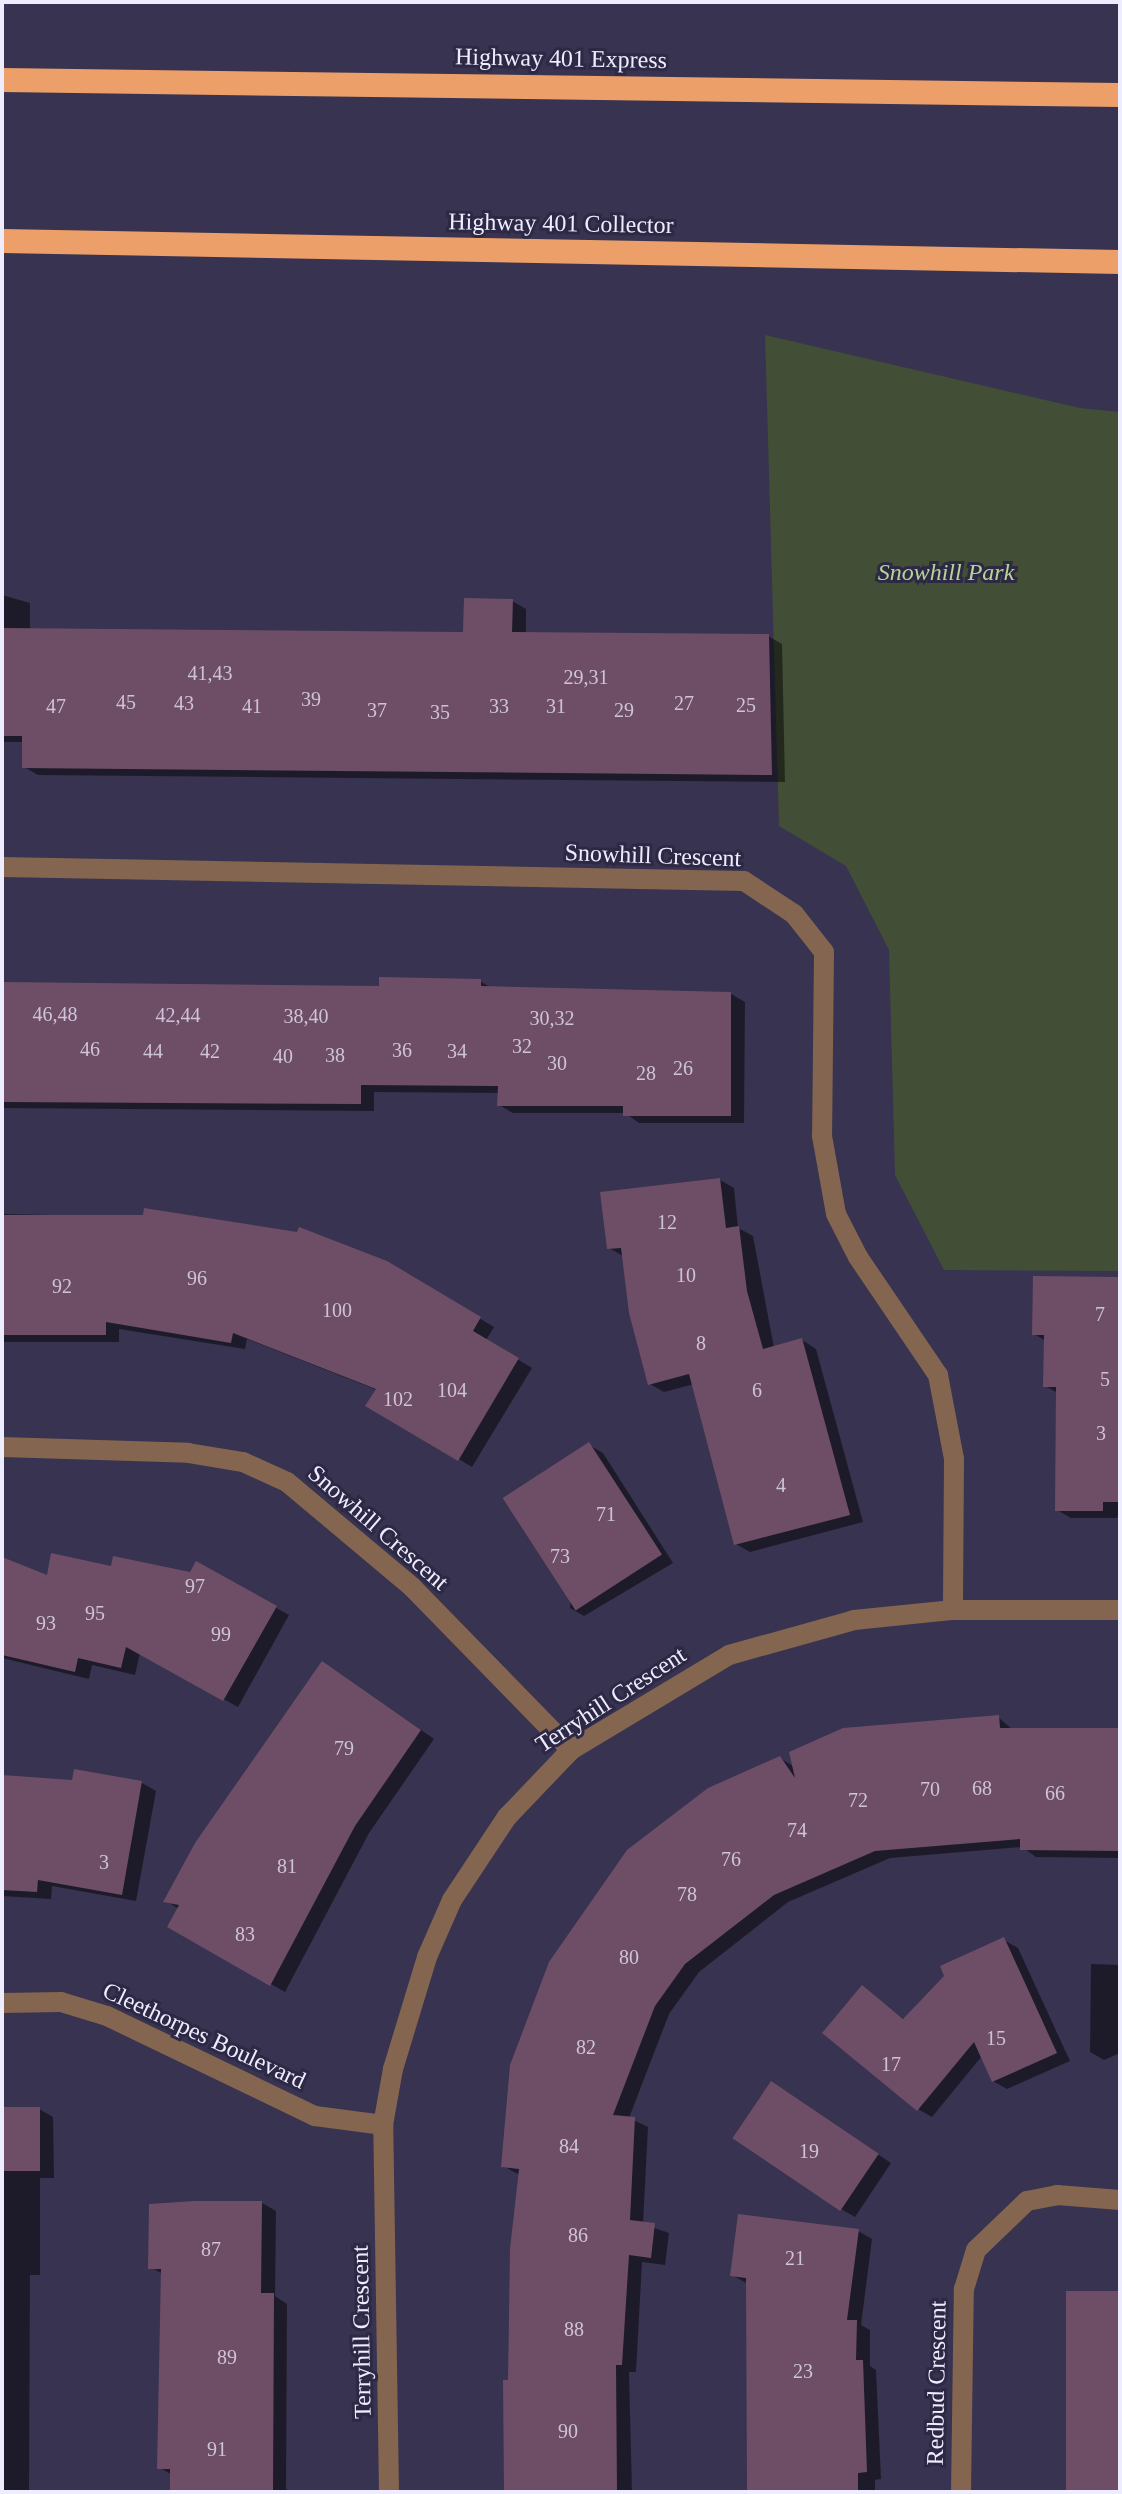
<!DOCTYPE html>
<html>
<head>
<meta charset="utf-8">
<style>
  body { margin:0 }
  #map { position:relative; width:1122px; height:2494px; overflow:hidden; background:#373350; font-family:Georgia,serif }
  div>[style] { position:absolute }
  .green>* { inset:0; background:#434e37 }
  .shadow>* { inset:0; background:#0007 }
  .building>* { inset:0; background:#6e4e66; transform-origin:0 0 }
  .minor>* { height:20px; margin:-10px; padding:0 10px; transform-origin:10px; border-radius:10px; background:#84654f }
  .highway>* { height:24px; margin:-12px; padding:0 12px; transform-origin:12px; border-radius:12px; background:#ec9f69 }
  span { translate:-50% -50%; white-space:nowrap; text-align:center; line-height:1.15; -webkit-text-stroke:6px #2d2945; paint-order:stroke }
  .number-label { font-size:20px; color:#cec4d9 }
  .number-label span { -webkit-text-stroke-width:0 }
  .street-label { font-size:24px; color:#eeecff }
  .park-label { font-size:24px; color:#b7d397; font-style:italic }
  .frame { position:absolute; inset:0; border:4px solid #eeecff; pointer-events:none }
</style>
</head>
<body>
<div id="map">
  <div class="green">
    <i style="clip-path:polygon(765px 335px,1080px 408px,1120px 412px,1120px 1271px,944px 1270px,895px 1175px,889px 950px,846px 866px,779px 826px)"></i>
  </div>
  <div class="shadow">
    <i style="clip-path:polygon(2px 595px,30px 603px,30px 630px,465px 634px,512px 601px,526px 609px,526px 634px,768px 636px,782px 644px,785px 782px,38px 775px,24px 767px,24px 742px,2px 742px)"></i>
    <i style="clip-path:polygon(480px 981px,493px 989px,731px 994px,745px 1002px,744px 1123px,639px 1123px,625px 1113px,513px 1113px,499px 1105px,500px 1093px,374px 1092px,374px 1111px,2px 1108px,2px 987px,381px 988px)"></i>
    <i style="clip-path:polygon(720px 1180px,734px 1188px,738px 1228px,753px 1236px,774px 1348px,802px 1340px,816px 1349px,863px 1522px,750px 1552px,736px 1544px,694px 1384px,664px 1392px,650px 1384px,623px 1256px,609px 1248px)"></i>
    <i style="clip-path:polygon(2px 1214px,145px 1217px,387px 1263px,494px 1327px,486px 1340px,532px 1368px,472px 1467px,368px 1405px,377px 1390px,247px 1339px,245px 1349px,119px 1329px,119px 1342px,2px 1342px)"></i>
    <i style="clip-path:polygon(1120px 1279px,1120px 1509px,1117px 1518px,1071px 1518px,1057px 1510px,1058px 1393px,1045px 1386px,1046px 1341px,1034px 1334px)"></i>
    <i style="clip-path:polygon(589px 1445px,603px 1453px,673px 1563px,584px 1616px,570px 1608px)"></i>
    <i style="clip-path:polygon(2px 1559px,48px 1577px,112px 1568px,191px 1574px,197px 1563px,289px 1615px,238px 1707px,140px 1653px,135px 1675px,92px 1665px,89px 1679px,2px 1658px)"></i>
    <i style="clip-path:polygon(336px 1671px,434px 1739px,369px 1833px,285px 1992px,170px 1926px,179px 1909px,166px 1901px)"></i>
    <i style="clip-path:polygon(998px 1717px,1013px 1730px,1120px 1730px,1120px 1858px,1036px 1857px,1022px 1847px,890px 1858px,788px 1902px,699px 1972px,669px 2014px,629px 2118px,648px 2127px,643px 2224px,669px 2233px,665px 2265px,642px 2262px,636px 2372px,629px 2372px,632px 2492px,506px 2492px,520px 2175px,503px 2166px,780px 1758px,794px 1767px)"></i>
    <i style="clip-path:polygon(2px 1778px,142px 1783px,156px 1791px,136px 1901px,52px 1886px,51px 1899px,2px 1896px)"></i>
    <i style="clip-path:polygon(1004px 1940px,1018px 1948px,1070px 2061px,1007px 2089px,993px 2081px,982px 2056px,932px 2117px,918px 2109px,862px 1988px,905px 2020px)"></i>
    <i style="clip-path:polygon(1091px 1964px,1120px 1965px,1120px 2053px,1104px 2060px,1090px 2052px)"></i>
    <i style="clip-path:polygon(785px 2092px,891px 2163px,855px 2217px,841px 2209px)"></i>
    <i style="clip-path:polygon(39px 2109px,53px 2117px,54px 2178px,40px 2178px,40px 2275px,30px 2275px,29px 2492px,2px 2492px,2px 2110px)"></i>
    <i style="clip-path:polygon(262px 2203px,276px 2211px,275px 2296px,287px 2304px,286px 2489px,292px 2492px,171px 2492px,172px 2475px,159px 2467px,163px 2274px,150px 2267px)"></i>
    <i style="clip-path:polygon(858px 2231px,872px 2239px,861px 2325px,870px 2330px,870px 2366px,876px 2370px,881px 2479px,875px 2480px,875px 2492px,750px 2492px,748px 2284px,732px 2275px)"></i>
  </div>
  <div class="building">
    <i style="clip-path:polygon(464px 598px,513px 599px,512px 632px,769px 634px,772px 775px,22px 768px,22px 736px,2px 736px,2px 628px,463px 632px)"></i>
    <i style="clip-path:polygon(379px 977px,481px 979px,481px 986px,731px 992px,731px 1116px,623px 1116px,623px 1106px,497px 1106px,498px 1086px,361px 1085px,361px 1104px,2px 1102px,2px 982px,379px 986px)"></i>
    <i style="clip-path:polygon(720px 1178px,726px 1228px,739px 1226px,747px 1291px,763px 1349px,802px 1338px,850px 1515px,734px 1545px,689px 1374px,648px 1385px,629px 1313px,621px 1248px,607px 1249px,600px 1192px)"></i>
    <i style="clip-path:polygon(144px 1208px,297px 1232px,299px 1227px,387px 1261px,481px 1317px,473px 1331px,519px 1358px,458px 1461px,365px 1406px,376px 1389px,233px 1333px,231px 1343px,106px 1322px,106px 1335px,2px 1335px,2px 1215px,143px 1215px)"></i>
    <i style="clip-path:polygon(1033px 1276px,1120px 1277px,1120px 1502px,1103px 1502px,1103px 1511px,1055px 1511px,1056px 1387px,1043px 1387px,1044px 1335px,1032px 1335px)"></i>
    <i style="left:589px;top:1442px;width:134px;height:103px;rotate:57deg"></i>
    <i style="clip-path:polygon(51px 1553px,111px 1566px,113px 1556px,190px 1572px,196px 1561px,277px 1606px,223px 1701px,126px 1647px,121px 1668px,78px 1658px,75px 1672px,2px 1655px,2px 1557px,47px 1575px)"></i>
    <i style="clip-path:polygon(322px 1661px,421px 1730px,355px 1826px,270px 1986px,167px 1927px,179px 1905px,163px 1902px,195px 1843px)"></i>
    <i style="clip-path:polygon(999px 1715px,1000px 1728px,1120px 1728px,1120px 1851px,1020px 1850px,1020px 1839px,875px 1851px,774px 1895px,685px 1964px,655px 2006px,613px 2115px,635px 2117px,630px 2220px,655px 2223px,651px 2258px,629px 2255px,622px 2365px,616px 2365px,617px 2492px,504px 2492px,503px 2380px,508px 2380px,510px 2249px,519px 2169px,501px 2167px,510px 2065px,549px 1962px,627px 1850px,708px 1788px,780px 1756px,795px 1778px,789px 1752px,843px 1728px)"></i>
    <i style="clip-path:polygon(74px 1769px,142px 1781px,122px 1895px,38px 1880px,37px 1892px,2px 1890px,2px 1775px,72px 1780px)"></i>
    <i style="clip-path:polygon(1004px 1937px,1057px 2053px,992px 2082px,974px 2042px,917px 2111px,822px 2033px,862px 1985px,903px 2019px,944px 1976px,940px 1966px)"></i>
    <i style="left:771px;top:2081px;width:130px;height:69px;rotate:34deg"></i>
    <i style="left:40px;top:2107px;width:64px;height:38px;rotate:90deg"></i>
    <i style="clip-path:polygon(194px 2201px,262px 2201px,261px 2293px,274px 2293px,273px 2492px,170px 2492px,170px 2469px,157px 2469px,161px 2269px,148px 2269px,149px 2204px)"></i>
    <i style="clip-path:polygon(738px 2214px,859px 2229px,847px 2320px,857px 2320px,856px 2360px,863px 2360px,867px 2472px,858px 2473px,858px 2492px,747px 2492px,746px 2278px,730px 2276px)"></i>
    <i style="left:1066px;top:2291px;width:54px;height:201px"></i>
  </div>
  <div class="minor">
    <i style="left:2px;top:867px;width:742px;rotate:1.08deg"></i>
    <i style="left:744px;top:881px;width:60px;rotate:33.4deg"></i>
    <i style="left:794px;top:914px;width:48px;rotate:51.7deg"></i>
    <i style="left:824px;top:952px;width:184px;rotate:90.6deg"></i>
    <i style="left:822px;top:1136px;width:79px;rotate:79.8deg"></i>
    <i style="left:836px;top:1214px;width:48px;rotate:62.9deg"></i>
    <i style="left:858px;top:1257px;width:143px;rotate:55.9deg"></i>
    <i style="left:938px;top:1375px;width:86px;rotate:79.2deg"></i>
    <i style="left:954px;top:1459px;width:151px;rotate:90.4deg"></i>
    <i style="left:2px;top:1447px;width:186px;rotate:1.8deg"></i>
    <i style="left:188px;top:1453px;width:56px;rotate:9.3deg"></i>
    <i style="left:243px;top:1462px;width:48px;rotate:24.4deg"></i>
    <i style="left:287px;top:1482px;width:163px;rotate:40deg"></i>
    <i style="left:412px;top:1587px;width:228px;rotate:45.7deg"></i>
    <i style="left:2px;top:2003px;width:59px;rotate:-1deg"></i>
    <i style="left:61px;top:2002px;width:48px;rotate:16.9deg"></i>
    <i style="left:107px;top:2016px;width:231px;rotate:25.7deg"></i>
    <i style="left:315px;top:2116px;width:69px;rotate:7.5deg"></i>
    <i style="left:389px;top:2492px;width:367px;rotate:-90.9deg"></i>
    <i style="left:383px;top:2125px;width:57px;rotate:-79.9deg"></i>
    <i style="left:393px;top:2069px;width:117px;rotate:-73.1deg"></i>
    <i style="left:427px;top:1957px;width:62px;rotate:-66.3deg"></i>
    <i style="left:452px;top:1900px;width:100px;rotate:-56.5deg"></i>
    <i style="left:507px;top:1817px;width:93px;rotate:-46.3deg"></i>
    <i style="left:571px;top:1750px;width:184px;rotate:-31deg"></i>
    <i style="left:729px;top:1655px;width:130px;rotate:-15.6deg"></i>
    <i style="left:854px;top:1620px;width:100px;rotate:-5.8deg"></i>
    <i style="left:953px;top:1610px;width:167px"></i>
    <i style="left:961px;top:2492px;width:203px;rotate:-89.2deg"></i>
    <i style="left:964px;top:2289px;width:41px;rotate:-72.9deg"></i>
    <i style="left:976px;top:2250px;width:71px;rotate:-43.9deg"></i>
    <i style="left:1027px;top:2201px;width:31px;rotate:-11deg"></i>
    <i style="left:1057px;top:2195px;width:63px;rotate:4.5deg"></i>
  </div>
  <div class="highway">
    <i style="left:2px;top:80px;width:1118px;rotate:0.77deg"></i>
    <i style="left:2px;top:241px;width:1118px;rotate:1.08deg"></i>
  </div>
  <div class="number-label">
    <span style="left:210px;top:673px">41,43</span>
    <span style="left:586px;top:677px">29,31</span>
    <span style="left:311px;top:699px">39</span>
    <span style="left:126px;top:702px">45</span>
    <span style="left:184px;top:703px">43</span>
    <span style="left:684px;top:703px">27</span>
    <span style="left:746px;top:705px">25</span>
    <span style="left:56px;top:706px">47</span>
    <span style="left:252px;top:706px">41</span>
    <span style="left:499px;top:706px">33</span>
    <span style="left:556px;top:706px">31</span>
    <span style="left:377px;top:710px">37</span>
    <span style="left:624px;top:710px">29</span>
    <span style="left:440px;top:712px">35</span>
    <span style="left:55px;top:1014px">46,48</span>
    <span style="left:178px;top:1015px">42,44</span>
    <span style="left:306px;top:1016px">38,40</span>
    <span style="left:552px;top:1018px">30,32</span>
    <span style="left:522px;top:1046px">32</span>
    <span style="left:90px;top:1049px">46</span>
    <span style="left:402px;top:1050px">36</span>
    <span style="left:153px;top:1051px">44</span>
    <span style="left:210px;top:1051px">42</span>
    <span style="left:457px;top:1051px">34</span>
    <span style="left:335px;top:1055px">38</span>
    <span style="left:283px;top:1056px">40</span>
    <span style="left:557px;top:1063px">30</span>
    <span style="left:683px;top:1068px">26</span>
    <span style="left:646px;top:1073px">28</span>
    <span style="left:667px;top:1222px">12</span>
    <span style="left:686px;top:1275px">10</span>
    <span style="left:197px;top:1278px">96</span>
    <span style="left:62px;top:1286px">92</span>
    <span style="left:337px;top:1310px">100</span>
    <span style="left:1100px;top:1314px">7</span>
    <span style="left:701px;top:1343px">8</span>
    <span style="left:1105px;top:1379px">5</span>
    <span style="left:452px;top:1390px">104</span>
    <span style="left:757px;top:1390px">6</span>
    <span style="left:398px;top:1399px">102</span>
    <span style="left:1101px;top:1433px">3</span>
    <span style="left:781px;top:1485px">4</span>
    <span style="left:606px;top:1514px">71</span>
    <span style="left:560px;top:1556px">73</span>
    <span style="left:195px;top:1586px">97</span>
    <span style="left:95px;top:1613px">95</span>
    <span style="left:46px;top:1623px">93</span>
    <span style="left:221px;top:1634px">99</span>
    <span style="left:344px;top:1748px">79</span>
    <span style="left:982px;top:1788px">68</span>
    <span style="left:930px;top:1789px">70</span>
    <span style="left:1055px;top:1793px">66</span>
    <span style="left:858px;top:1800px">72</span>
    <span style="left:797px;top:1830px">74</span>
    <span style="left:731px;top:1859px">76</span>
    <span style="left:104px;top:1862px">3</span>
    <span style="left:287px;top:1866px">81</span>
    <span style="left:687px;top:1894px">78</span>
    <span style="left:245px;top:1934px">83</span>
    <span style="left:629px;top:1957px">80</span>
    <span style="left:996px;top:2038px">15</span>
    <span style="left:586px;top:2047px">82</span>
    <span style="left:891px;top:2064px">17</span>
    <span style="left:569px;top:2146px">84</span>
    <span style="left:809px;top:2151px">19</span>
    <span style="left:578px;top:2235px">86</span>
    <span style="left:211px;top:2249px">87</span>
    <span style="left:795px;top:2258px">21</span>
    <span style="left:574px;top:2329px">88</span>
    <span style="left:227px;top:2357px">89</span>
    <span style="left:803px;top:2371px">23</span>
    <span style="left:568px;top:2431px">90</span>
    <span style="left:217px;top:2449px">91</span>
  </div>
  <div class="street-label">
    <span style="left:561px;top:59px;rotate:1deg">Highway 401 Express</span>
    <span style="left:561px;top:224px;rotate:1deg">Highway 401 Collector</span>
    <span style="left:653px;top:856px;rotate:2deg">Snowhill Crescent</span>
    <span style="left:378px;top:1528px;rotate:41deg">Snowhill Crescent</span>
    <span style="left:611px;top:1700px;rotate:-33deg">Terryhill Crescent</span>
    <span style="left:204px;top:2036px;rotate:25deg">Cleethorpes Boulevard</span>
    <span style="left:362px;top:2332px;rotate:-91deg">Terryhill Crescent</span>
    <span style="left:937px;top:2383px;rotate:-89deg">Redbud Crescent</span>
  </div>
  <div class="park-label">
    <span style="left:946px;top:573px">Snowhill Park</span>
  </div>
  <div class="frame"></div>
</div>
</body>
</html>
